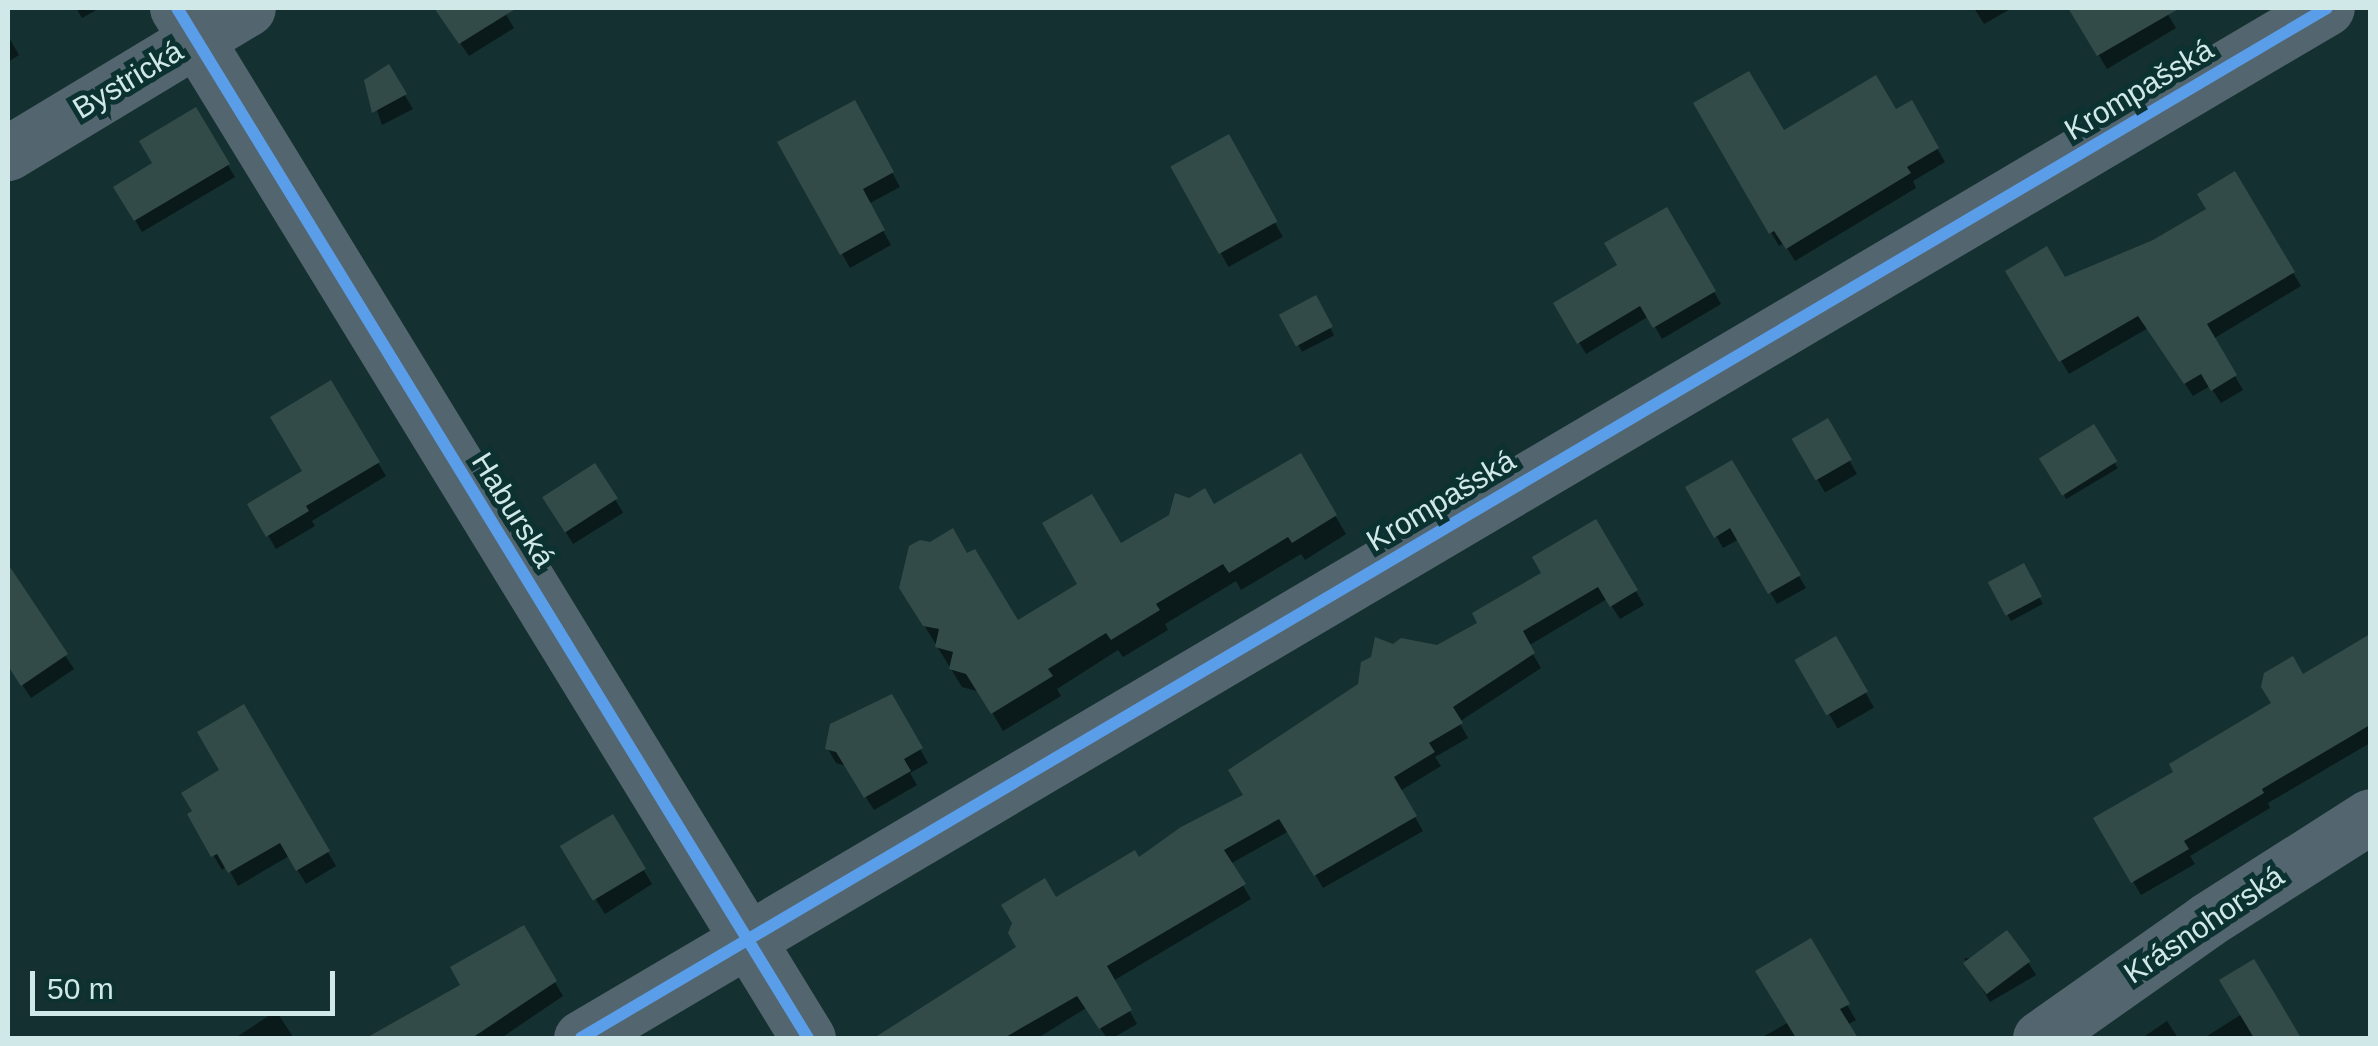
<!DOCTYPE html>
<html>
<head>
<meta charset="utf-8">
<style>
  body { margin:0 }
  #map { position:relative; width:2378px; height:1046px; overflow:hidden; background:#143030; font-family:Helvetica,sans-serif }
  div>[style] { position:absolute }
  .shadow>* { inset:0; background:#0007; transform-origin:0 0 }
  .building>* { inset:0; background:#334b48; transform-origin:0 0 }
  .minor>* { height:55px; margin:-27.5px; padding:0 27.5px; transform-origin:27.5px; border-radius:27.5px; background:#53656e }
  .cycleway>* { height:12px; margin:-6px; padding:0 6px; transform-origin:6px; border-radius:6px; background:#5a9eea }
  span { translate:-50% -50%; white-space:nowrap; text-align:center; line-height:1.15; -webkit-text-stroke:10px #0b3131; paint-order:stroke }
  .street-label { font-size:30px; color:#d0e8e8 }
  .frame { position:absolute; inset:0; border:10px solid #d0e8e8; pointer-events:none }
  .scale { position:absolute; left:30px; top:971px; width:305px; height:45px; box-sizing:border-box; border:5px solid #d0e8e8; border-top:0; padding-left:12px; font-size:30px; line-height:35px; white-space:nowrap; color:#d0e8e8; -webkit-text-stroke:8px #0b3131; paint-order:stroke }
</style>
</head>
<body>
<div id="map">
  <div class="shadow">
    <i style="clip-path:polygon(76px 8px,100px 8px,82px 18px)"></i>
    <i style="clip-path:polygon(436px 8px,502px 8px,514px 28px,469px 56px)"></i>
    <i style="clip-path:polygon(1974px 8px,2012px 8px,1984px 24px)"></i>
    <i style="clip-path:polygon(2071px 8px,2164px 8px,2176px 28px,2107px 69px)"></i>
    <i style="clip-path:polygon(8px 36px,19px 55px,8px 62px)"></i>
    <i style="clip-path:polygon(388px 67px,413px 109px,382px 125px,367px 81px)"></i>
    <i style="clip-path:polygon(854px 103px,900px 187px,868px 204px,891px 245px,850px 268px,781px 143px)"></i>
    <i style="clip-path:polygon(1911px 103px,1945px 162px,1913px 181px,1916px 188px,1795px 261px,1784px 243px,1779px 246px,1696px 104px,1783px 133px,1895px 113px)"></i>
    <i style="clip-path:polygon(195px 110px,235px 177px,142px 232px,116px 187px,155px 164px)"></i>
    <i style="left:1228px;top:138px;width:113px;height:62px;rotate:61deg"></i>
    <i style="clip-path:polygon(2234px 175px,2301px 286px,2213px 339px,2243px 390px,2221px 403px,2210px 386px,2193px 396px,2148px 328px,2069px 374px,2008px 272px,2064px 280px,2154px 242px,2209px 210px)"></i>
    <i style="clip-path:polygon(1666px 210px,1721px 304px,1662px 339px,1649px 316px,1586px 354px,1557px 304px,1620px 266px)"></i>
    <i style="left:1315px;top:298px;width:42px;height:36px;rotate:63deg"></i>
    <i style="clip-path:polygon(330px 383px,386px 476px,312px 521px,315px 526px,276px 549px,250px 505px,305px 472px)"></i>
    <i style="left:1827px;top:422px;width:60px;height:37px;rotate:60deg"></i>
    <i style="left:2093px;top:427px;width:48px;height:60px;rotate:59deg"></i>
    <i style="clip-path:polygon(1300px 456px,1346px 534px,1305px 560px,1301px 554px,1241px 590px,1236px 581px,1165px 624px,1168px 630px,1123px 657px,1118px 650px,1057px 689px,1061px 696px,1003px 731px,980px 692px,962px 687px,913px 607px,967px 556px,1018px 623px,1080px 585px,1120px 546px,1213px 507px)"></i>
    <i style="clip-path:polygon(1731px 463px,1806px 588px,1777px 604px,1739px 539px,1723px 548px,1689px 488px)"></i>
    <i style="left:594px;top:466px;width:55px;height:59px;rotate:58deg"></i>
    <i style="clip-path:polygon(1595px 523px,1644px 605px,1620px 619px,1607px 599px,1528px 646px,1541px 668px,1459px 722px,1468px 738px,1435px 757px,1441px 766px,1400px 791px,1423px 831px,1323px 888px,1289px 831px,1230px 864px,1251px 899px,1113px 981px,1137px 1024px,1113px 1038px,1107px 1038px,1086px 1008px,1038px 1038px,889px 1038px,887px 1034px,1020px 948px,1055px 900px,1138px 861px,1246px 796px,1361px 686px,1393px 647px,1438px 648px,1480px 624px,1545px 574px)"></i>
    <i style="left:2023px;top:567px;width:42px;height:36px;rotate:62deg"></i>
    <i style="clip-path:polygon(8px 569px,74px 669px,31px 698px,8px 663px)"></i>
    <i style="clip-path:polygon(2370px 637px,2370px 743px,2268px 803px,2270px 808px,2190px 856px,2195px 864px,2141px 895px,2097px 819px,2177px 772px,2274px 704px,2302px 677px)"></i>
    <i style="left:1835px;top:640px;width:78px;height:42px;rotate:60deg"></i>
    <i style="clip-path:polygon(891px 698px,928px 763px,910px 773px,917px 785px,874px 810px,846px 766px,836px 763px,828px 749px)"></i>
    <i style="clip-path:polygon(243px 708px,336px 866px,306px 884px,289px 856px,238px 886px,227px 866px,222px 870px,190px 815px,223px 771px)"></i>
    <i style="clip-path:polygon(612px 818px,652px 884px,605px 914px,571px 860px)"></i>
    <i style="clip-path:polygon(523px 929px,563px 996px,501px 1038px,386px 1038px,382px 1032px,464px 986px)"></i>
    <i style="clip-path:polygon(1810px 942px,1856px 1020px,1847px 1025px,1855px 1038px,1761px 1038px,1789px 1022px)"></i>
    <i style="clip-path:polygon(1964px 958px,2028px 962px,2036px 975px,1990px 1002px)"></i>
    <i style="clip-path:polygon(2253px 962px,2298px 1038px,2204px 1038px,2242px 1014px)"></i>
    <i style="clip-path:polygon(276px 1011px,294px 1038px,235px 1038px)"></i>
    <i style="clip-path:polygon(2167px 1021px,2178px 1038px,2142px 1038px)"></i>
  </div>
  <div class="building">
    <i style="clip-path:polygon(434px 8px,517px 8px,459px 44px)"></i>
    <i style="clip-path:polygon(2068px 8px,2180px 8px,2097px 56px)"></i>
    <i style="clip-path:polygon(389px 64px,407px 94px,372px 113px,364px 80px)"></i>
    <i style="clip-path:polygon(1749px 71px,1784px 130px,1876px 75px,1896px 109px,1912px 100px,1939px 148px,1907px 167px,1911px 173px,1786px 249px,1774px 231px,1769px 234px,1693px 103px)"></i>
    <i style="clip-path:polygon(855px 100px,894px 172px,863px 189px,885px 230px,840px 255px,777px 142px)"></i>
    <i style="clip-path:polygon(196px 107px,230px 164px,134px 221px,113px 187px,152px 163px,139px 141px)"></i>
    <i style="left:1229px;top:134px;width:100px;height:67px;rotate:61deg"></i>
    <i style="clip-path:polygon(2235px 171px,2295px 272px,2207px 324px,2237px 375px,2211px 391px,2201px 374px,2184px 384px,2138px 316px,2059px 362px,2005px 271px,2047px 246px,2065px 277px,2153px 240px,2206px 209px,2197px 194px)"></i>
    <i style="clip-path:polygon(1667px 207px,1716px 291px,1653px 328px,1640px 306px,1577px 344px,1553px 303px,1617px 265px,1604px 243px)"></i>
    <i style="left:1316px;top:295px;width:36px;height:42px;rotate:62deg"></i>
    <i style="clip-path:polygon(331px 380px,380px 462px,306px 506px,309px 511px,266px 537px,247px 504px,302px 471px,270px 417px)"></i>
    <i style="left:1828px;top:418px;width:48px;height:42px;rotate:60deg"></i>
    <i style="left:2094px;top:424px;width:44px;height:65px;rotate:58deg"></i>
    <i style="clip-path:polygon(1301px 453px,1337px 515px,1292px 543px,1288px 537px,1229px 573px,1223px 564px,1156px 604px,1160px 610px,1111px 640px,1106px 633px,1048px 669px,1053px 676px,991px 714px,966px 674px,949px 669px,953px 652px,935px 647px,939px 629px,923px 626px,899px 588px,909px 546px,920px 540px,930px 542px,953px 528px,967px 553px,975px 549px,1018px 620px,1077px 584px,1042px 523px,1092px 494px,1121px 543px,1169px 515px,1175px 493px,1189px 498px,1205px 488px,1214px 504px)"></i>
    <i style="clip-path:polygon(1732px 460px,1801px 575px,1768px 594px,1730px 528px,1714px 538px,1685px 487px)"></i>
    <i style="left:595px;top:463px;width:42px;height:63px;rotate:57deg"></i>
    <i style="clip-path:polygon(1596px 519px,1638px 590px,1610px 607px,1598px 587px,1523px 631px,1535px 653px,1453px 707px,1463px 723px,1429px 743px,1435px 752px,1394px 777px,1417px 816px,1314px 876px,1279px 819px,1224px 850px,1246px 884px,1107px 966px,1132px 1010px,1099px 1029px,1077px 996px,1004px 1038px,874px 1038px,1016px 947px,1008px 933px,1012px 923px,1001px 905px,1045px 878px,1056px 897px,1135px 850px,1139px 857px,1181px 827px,1243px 795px,1228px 770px,1358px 684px,1361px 662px,1371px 657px,1375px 637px,1393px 644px,1401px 638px,1437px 645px,1477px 623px,1472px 613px,1541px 573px,1532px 557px)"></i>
    <i style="left:2024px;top:563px;width:38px;height:41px;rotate:62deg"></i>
    <i style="clip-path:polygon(8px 564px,68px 654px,21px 686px,8px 666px)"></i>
    <i style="clip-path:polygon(2370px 634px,2370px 725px,2262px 789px,2264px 793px,2184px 841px,2189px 849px,2131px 883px,2093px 818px,2173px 772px,2169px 764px,2271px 703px,2261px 687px,2264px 673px,2293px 656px,2303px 674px)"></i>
    <i style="left:1836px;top:636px;width:64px;height:48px;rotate:60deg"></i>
    <i style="clip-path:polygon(892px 694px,923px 748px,904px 759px,911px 771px,864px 798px,836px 752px,825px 749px,830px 724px)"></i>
    <i style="clip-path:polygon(244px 704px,330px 851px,296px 871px,280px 843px,228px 873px,217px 854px,211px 857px,187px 814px,192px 811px,181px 793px,219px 770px,197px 732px)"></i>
    <i style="left:613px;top:814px;width:64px;height:62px;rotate:59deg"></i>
    <i style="clip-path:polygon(524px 925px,557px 981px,472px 1038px,366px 1038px,460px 985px,450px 967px)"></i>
    <i style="left:2007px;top:930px;width:39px;height:55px;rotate:53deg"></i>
    <i style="clip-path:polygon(1811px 938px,1850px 1004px,1840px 1009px,1858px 1038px,1796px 1038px,1755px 971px)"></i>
    <i style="clip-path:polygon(2254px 959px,2281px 1004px,2301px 1038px,2254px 1038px,2219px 980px)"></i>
  </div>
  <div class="minor">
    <i style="left:177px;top:8px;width:1208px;rotate:58.51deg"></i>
    <i style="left:8px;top:153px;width:280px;rotate:-31.1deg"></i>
    <i style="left:581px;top:1038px;width:2027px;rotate:-30.54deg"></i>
    <i style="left:2040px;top:1038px;width:204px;rotate:-35.2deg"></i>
    <i style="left:2207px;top:920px;width:193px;rotate:-32.5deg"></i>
  </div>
  <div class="cycleway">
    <i style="left:177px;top:8px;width:1208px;rotate:58.51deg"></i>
    <i style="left:581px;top:1038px;width:2027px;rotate:-30.54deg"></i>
  </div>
  <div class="street-label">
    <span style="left:128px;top:80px;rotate:-31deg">Bystrická</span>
    <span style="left:2139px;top:90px;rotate:-31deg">Krompašská</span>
    <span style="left:1441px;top:501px;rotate:-31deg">Krompašská</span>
    <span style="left:513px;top:510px;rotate:58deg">Haburská</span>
    <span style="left:2204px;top:925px;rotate:-34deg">Krásnohorská</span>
  </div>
  <div class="frame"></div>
  <div class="scale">50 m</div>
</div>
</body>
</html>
